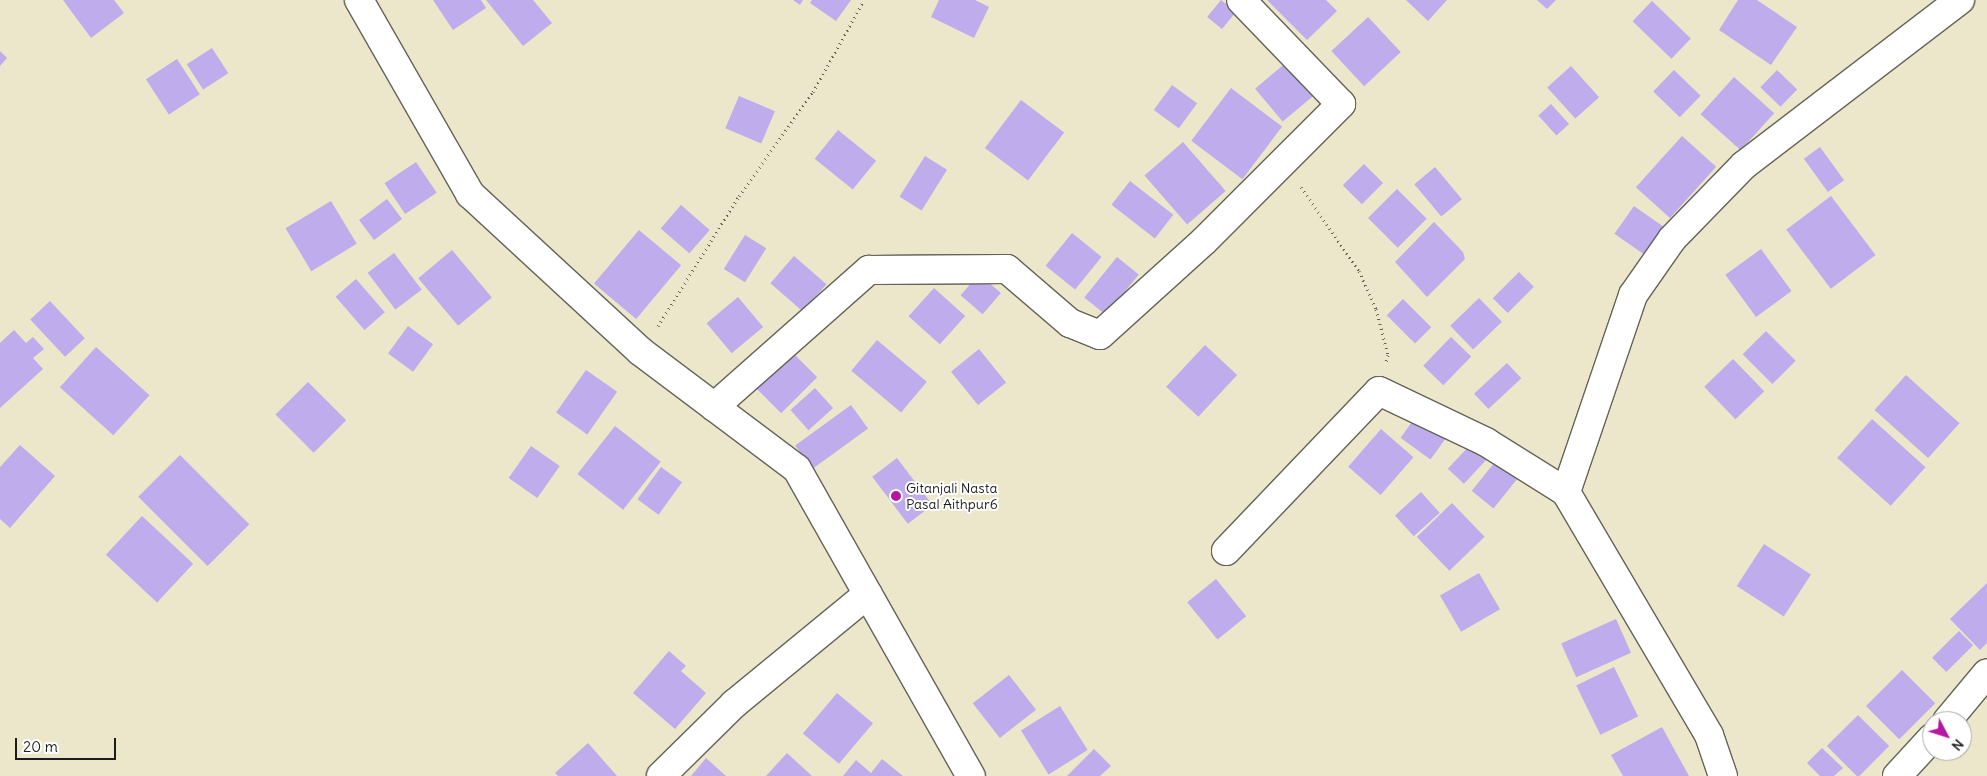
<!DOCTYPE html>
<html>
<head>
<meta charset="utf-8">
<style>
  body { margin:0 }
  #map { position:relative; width:1987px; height:776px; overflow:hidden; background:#ece7ca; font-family:Delius,sans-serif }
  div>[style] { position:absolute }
  .building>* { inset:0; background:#beacec; transform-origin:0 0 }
  .path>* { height:3px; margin-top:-1.5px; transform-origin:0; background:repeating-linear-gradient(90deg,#656359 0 1px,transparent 0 5px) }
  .roads { filter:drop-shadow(1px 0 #656359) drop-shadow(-1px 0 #656359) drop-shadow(0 1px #656359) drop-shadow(0 -1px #656359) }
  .street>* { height:28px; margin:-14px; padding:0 14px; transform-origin:14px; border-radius:14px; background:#fff }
  .dots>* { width:14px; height:14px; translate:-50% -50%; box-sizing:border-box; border:2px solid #fff; border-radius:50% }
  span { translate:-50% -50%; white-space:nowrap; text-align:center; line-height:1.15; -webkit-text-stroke:4px #fff; paint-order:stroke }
  .poi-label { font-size:14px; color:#1c1c1c }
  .left { translate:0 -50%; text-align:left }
  .north { position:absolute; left:1922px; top:711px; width:50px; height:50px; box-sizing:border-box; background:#fff; border:1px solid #a4a4a4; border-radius:50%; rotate:130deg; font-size:14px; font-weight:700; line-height:20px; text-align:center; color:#1c1c1c }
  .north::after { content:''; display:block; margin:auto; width:18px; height:22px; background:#b5179e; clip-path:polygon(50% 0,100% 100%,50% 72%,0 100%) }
  .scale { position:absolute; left:15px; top:738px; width:101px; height:22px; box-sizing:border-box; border:2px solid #1c1c1c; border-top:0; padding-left:6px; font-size:15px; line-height:18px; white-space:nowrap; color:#1c1c1c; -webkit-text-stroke:4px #fff; paint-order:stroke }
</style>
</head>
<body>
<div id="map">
  <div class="building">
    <i style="clip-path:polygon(63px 0,114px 0,124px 13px,91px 38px)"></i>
    <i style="clip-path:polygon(433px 0,481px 0,486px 8px,453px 30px)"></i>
    <i style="clip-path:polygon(486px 0,533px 0,552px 23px,523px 46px)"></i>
    <i style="clip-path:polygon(793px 0,803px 0,800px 5px)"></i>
    <i style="clip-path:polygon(812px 0,851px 0,836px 21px,810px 3px)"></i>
    <i style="clip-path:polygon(939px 0,975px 0,989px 7px,974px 38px,931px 17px)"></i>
    <i style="left:1221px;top:0;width:19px;height:22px;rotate:39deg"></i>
    <i style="clip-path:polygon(1267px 0,1326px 0,1337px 11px,1307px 40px)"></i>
    <i style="clip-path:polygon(1406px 0,1447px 0,1428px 21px)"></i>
    <i style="clip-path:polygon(1537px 0,1556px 0,1547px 9px)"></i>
    <i style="clip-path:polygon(1738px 0,1757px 0,1797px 27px,1771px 65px,1719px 30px)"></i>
    <i style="left:1652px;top:1px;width:54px;height:28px;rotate:44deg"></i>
    <i style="left:1368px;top:17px;width:48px;height:50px;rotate:47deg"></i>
    <i style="left:212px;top:48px;width:30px;height:30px;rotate:57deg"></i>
    <i style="clip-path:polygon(0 51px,7px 58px,0 66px)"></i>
    <i style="left:177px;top:59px;width:42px;height:37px;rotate:57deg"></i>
    <i style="left:1288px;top:61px;width:43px;height:43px;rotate:50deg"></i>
    <i style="left:1571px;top:66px;width:42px;height:32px;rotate:48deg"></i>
    <i style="left:1674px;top:70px;width:37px;height:30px;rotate:44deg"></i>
    <i style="left:1777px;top:70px;width:28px;height:24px;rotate:44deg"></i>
    <i style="left:1734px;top:77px;width:54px;height:50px;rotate:42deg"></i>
    <i style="left:1172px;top:85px;width:31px;height:31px;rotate:36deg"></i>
    <i style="left:1231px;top:88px;width:64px;height:66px;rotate:37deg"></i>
    <i style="left:739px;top:96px;width:39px;height:35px;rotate:23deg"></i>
    <i style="left:1021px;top:100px;width:54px;height:60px;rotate:37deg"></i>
    <i style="left:1551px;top:104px;width:27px;height:17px;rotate:48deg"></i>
    <i style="left:838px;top:130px;width:49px;height:37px;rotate:39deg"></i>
    <i style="left:1682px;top:136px;width:46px;height:69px;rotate:42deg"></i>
    <i style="left:1183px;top:142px;width:65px;height:51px;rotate:49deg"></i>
    <i style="left:1820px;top:147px;width:41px;height:20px;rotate:54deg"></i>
    <i style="left:925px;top:156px;width:26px;height:48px;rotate:32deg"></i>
    <i style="left:416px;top:162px;width:37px;height:38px;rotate:56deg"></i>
    <i style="left:1364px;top:164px;width:27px;height:30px;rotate:45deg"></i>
    <i style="left:1435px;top:167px;width:42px;height:27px;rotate:50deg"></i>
    <i style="left:1130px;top:181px;width:55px;height:30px;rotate:38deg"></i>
    <i style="left:1397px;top:189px;width:42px;height:41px;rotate:45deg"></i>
    <i style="left:1831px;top:196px;width:74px;height:56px;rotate:53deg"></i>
    <i style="left:387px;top:199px;width:25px;height:35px;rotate:53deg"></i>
    <i style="left:331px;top:201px;width:50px;height:53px;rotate:59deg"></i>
    <i style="left:681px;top:205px;width:38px;height:31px;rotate:41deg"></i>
    <i style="left:1634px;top:206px;width:37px;height:34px;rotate:35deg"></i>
    <i style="clip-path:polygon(1434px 222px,1463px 252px,1465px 259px,1427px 297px,1395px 262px)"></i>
    <i style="left:639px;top:230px;width:55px;height:70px;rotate:40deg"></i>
    <i style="left:1072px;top:233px;width:38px;height:42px;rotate:39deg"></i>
    <i style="left:745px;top:235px;width:25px;height:40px;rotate:32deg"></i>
    <i style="left:1761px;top:249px;width:52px;height:44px;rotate:54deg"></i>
    <i style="left:452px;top:250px;width:62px;height:44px;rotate:50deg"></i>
    <i style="left:394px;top:253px;width:46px;height:33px;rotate:53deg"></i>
    <i style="left:794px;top:256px;width:43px;height:36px;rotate:41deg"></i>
    <i style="left:1117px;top:257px;width:28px;height:52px;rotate:39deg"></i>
    <i style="left:1519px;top:272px;width:21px;height:37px;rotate:45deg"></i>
    <i style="left:979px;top:274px;width:29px;height:28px;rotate:41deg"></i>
    <i style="left:356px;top:279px;width:44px;height:27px;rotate:49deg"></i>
    <i style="left:934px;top:288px;width:42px;height:38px;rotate:42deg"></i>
    <i style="left:738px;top:297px;width:39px;height:41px;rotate:50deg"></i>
    <i style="left:1479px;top:298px;width:33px;height:40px;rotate:46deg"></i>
    <i style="left:1403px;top:299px;width:40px;height:23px;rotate:45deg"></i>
    <i style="left:50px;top:301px;width:51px;height:27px;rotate:47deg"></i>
    <i style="left:408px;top:326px;width:31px;height:34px;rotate:36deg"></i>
    <i style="clip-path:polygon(14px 330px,26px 343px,33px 337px,44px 349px,33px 358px,43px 369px,0 408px,0 343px)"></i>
    <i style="left:1766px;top:331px;width:42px;height:33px;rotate:45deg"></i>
    <i style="left:1451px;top:337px;width:28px;height:40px;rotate:44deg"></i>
    <i style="left:877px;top:340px;width:65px;height:40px;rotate:40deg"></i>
    <i style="left:1205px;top:345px;width:44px;height:57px;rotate:43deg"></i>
    <i style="left:96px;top:347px;width:72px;height:54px;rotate:42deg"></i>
    <i style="left:979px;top:349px;width:43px;height:36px;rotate:51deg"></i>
    <i style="left:791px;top:351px;width:37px;height:51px;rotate:45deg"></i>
    <i style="left:1733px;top:359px;width:45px;height:40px;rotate:46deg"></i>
    <i style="left:1507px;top:363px;width:21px;height:45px;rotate:47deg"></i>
    <i style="left:586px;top:370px;width:38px;height:52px;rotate:35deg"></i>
    <i style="left:1906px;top:375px;width:72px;height:47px;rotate:42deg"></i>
    <i style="left:308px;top:382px;width:54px;height:46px;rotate:45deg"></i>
    <i style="left:815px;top:388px;width:27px;height:33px;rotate:48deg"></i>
    <i style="left:851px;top:405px;width:29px;height:69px;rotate:54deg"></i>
    <i style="left:1417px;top:415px;width:37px;height:28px;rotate:36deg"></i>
    <i style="left:1872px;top:419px;width:72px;height:52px;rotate:42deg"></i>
    <i style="left:615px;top:426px;width:58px;height:61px;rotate:38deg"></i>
    <i style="left:1381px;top:429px;width:43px;height:50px;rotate:41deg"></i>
    <i style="left:1471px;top:444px;width:22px;height:34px;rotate:43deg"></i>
    <i style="clip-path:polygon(20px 445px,55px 476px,10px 528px,0 519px,0 467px)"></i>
    <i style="left:531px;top:446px;width:35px;height:39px;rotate:35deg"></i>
    <i style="left:180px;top:455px;width:98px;height:59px;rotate:45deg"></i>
    <i style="left:897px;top:458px;width:59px;height:31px;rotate:53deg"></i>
    <i style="left:1495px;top:462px;width:28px;height:37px;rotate:39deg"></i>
    <i style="left:661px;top:467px;width:26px;height:40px;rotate:36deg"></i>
    <i style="left:1421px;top:492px;width:28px;height:35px;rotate:48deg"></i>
    <i style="left:1452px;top:503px;width:47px;height:49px;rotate:46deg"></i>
    <i style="left:142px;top:516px;width:70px;height:53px;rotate:43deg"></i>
    <i style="left:1764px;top:544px;width:56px;height:50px;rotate:33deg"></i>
    <i style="left:1479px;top:573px;width:42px;height:45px;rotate:60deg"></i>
    <i style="left:1216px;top:579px;width:48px;height:37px;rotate:51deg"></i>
    <i style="clip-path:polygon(1987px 583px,1987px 643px,1980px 650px,1950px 619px)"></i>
    <i style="left:1616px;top:619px;width:37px;height:60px;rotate:66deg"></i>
    <i style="left:1959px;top:631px;width:20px;height:38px;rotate:45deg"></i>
    <i style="clip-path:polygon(669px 651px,686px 666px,681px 671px,706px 693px,675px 729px,633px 693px)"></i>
    <i style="left:1614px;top:667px;width:55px;height:42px;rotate:64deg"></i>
    <i style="left:1902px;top:670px;width:47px;height:51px;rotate:45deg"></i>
    <i style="left:1009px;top:675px;width:44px;height:46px;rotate:52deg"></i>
    <i style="left:837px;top:693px;width:47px;height:53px;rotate:40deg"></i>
    <i style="left:1060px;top:706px;width:52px;height:46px;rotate:58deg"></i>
    <i style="left:1858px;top:715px;width:44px;height:44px;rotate:45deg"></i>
    <i style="clip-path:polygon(1662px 727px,1689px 776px,1623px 776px,1611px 755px)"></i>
    <i style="clip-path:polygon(588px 743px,617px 776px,558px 776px,555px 773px)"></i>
    <i style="clip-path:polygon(1822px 748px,1843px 768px,1834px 776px,1820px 776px,1807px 763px)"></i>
    <i style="clip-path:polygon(1094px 749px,1111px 766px,1100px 776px,1067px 776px)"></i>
    <i style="clip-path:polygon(787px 753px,812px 776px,766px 776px)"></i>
    <i style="clip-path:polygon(706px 758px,726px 776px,691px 776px)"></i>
    <i style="clip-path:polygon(882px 759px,903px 776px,843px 776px,856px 760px,871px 773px)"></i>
  </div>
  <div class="path">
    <i style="left:1301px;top:187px;width:102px;rotate:55.4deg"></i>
    <i style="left:1359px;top:271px;width:42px;rotate:65.9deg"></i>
    <i style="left:1376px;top:309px;width:48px;rotate:75.4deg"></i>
    <i style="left:1388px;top:355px;width:7px;rotate:106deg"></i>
    <i style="left:658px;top:326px;width:153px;rotate:-58.1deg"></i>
    <i style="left:739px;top:196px;width:128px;rotate:-54.6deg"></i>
    <i style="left:813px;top:92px;width:105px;rotate:-61deg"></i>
  </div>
  <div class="roads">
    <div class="street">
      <i style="left:359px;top:0;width:224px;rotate:60.2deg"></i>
      <i style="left:470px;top:194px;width:231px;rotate:42.7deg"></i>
      <i style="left:640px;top:351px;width:196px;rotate:36.9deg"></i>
      <i style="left:797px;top:469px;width:353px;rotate:60.5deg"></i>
      <i style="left:714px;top:407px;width:207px;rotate:-41.5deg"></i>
      <i style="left:869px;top:270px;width:138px;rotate:-0.4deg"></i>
      <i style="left:1007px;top:269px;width:83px;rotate:40.6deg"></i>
      <i style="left:1070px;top:323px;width:32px;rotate:22deg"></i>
      <i style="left:1100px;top:335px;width:140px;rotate:-42.1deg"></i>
      <i style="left:1204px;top:241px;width:194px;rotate:-45deg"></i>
      <i style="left:1341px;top:104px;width:144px;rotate:-133.9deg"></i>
      <i style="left:1226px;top:551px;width:221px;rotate:-46.3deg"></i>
      <i style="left:1379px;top:391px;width:119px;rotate:25.5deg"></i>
      <i style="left:1486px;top:442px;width:94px;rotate:32deg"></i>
      <i style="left:1947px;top:721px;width:62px;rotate:-50.2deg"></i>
      <i style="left:661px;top:776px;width:103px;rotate:-44.6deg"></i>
      <i style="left:734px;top:704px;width:173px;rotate:-39.4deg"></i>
      <i style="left:1723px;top:776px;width:43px;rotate:-108.9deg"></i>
      <i style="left:1709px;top:735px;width:282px;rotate:-120.5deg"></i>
      <i style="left:1566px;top:492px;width:208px;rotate:-71.2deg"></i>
      <i style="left:1633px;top:295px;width:68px;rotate:-55.1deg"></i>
      <i style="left:1672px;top:239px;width:103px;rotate:-45.8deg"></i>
      <i style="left:1744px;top:165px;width:272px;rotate:-37.4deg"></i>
      <i style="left:1897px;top:776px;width:52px;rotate:-47.4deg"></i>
    </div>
  </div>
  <div class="dots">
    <i style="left:896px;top:496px;background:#b5179e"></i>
  </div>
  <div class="poi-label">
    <span class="left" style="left:906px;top:496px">Gitanjali Nasta<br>Pasal Aithpur6</span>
  </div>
  <div class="north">N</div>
  <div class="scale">20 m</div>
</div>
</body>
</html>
